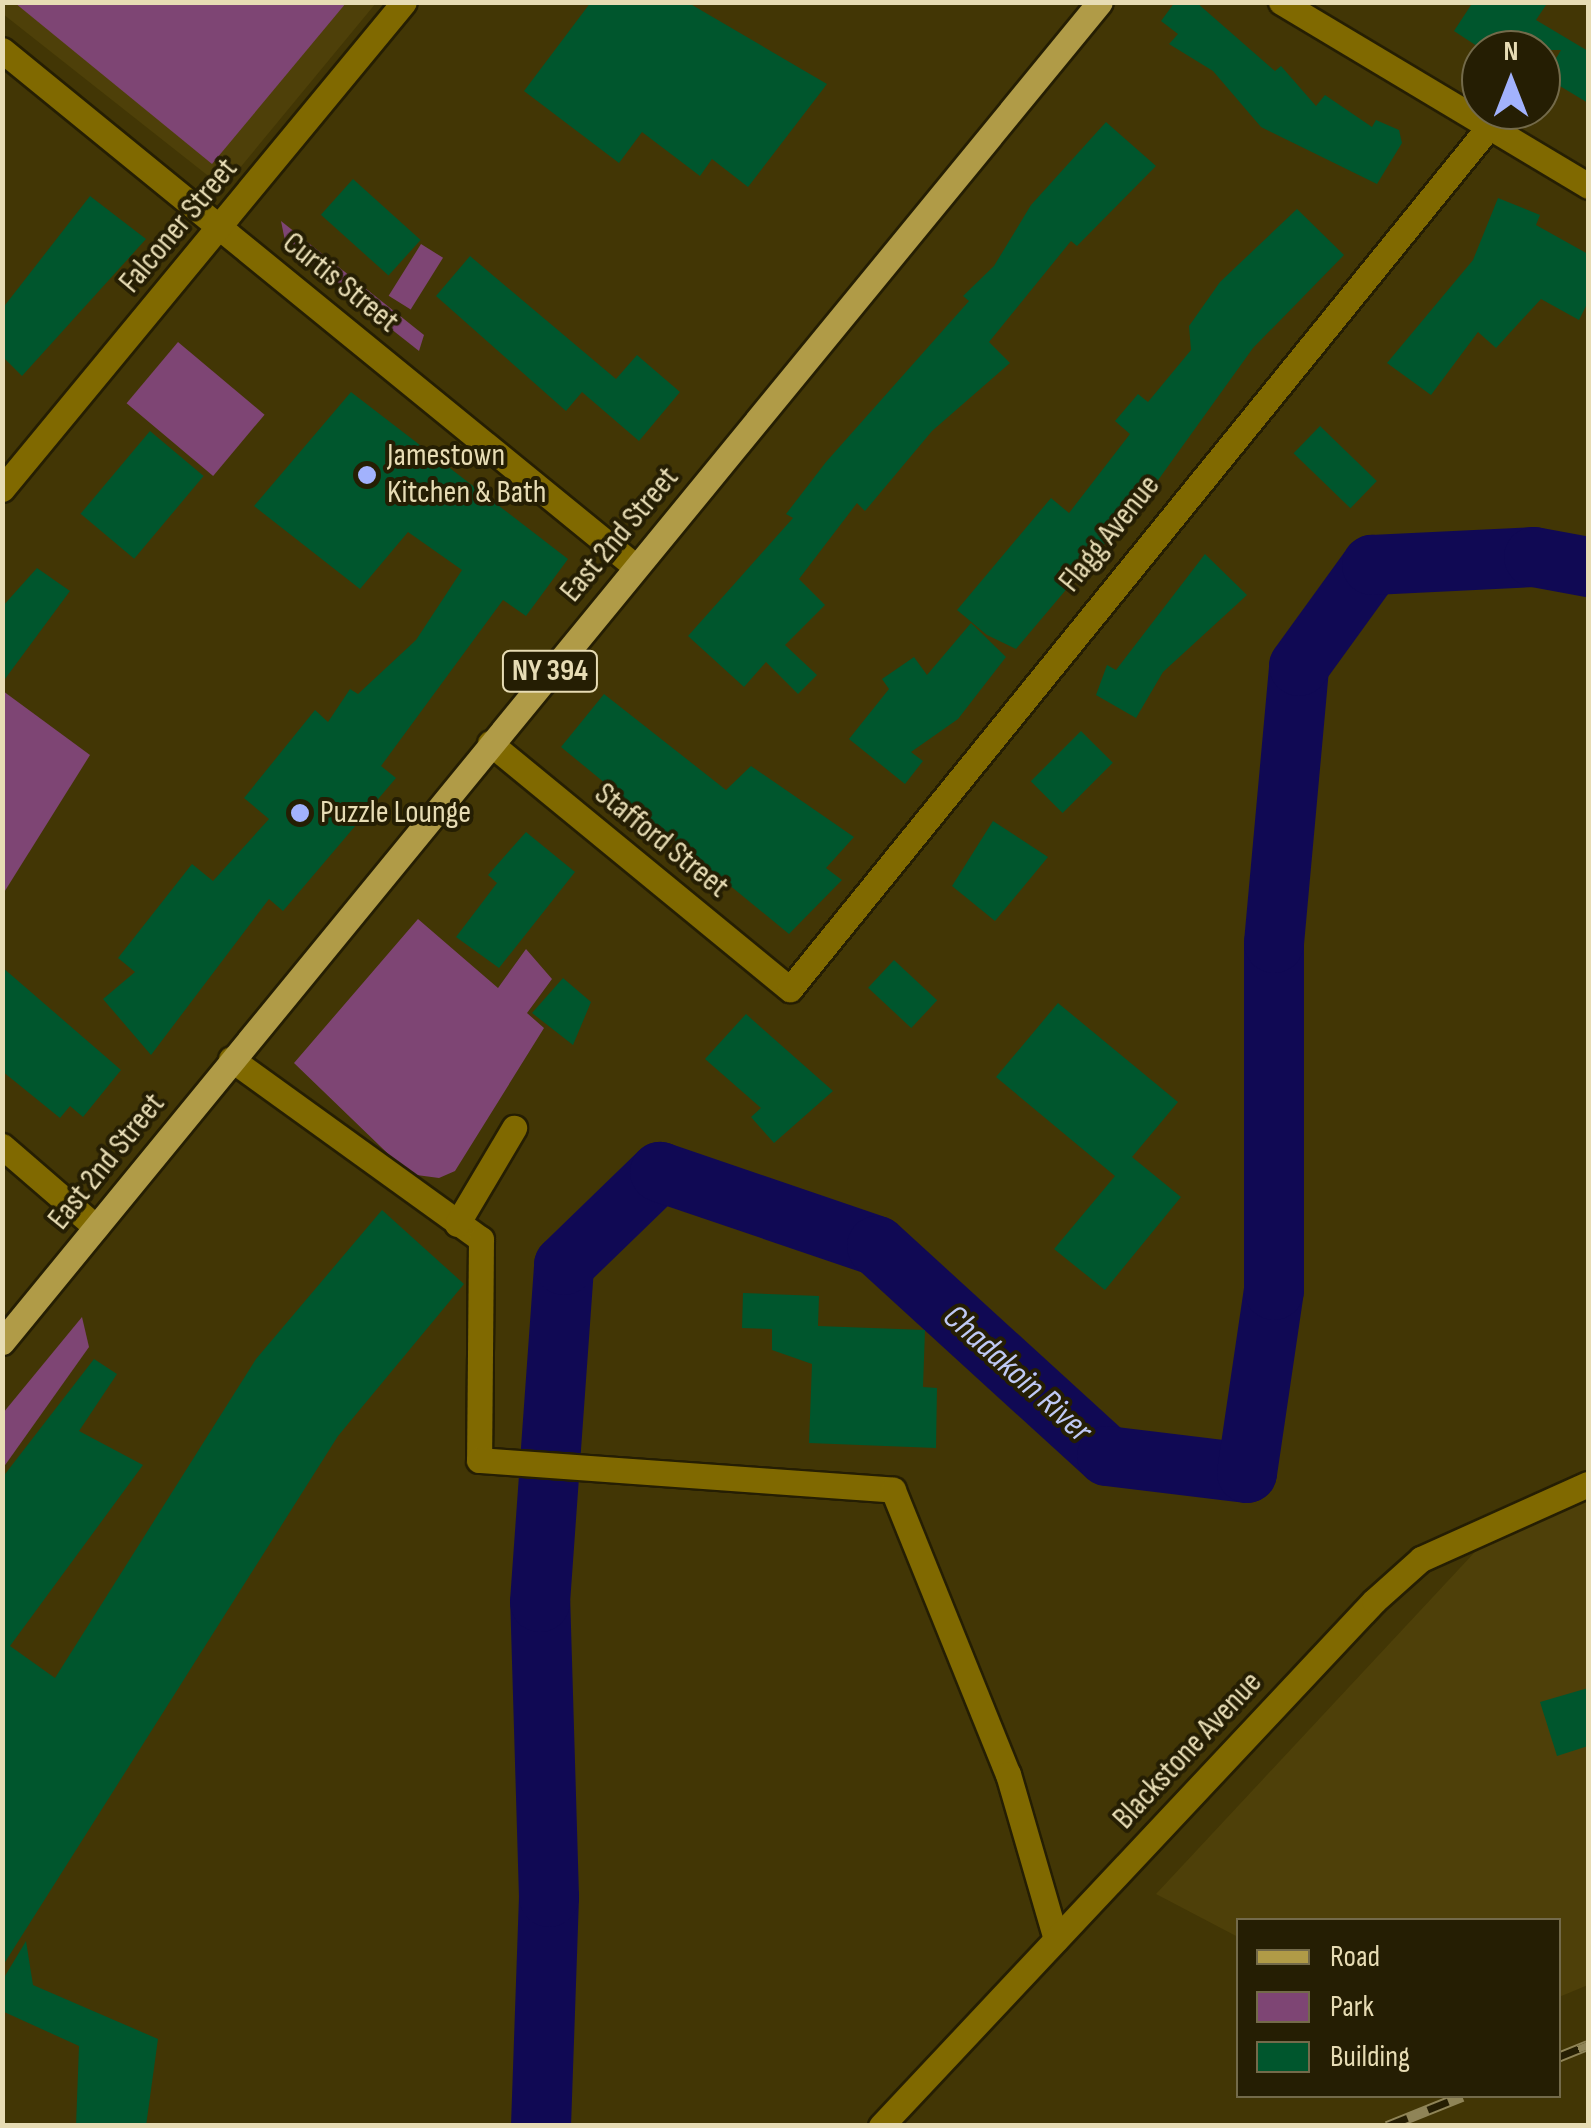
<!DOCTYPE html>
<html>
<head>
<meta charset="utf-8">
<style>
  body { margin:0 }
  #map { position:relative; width:1591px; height:2128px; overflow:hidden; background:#423605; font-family:"Sofia Sans Condensed",sans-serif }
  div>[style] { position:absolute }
  .built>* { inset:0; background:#4e4009 }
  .green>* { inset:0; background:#7e4574; transform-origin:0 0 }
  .river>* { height:60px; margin:-30px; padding:0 30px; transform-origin:30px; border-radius:30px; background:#100954 }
  .building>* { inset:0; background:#00562d; transform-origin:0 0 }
  .roads { filter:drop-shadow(2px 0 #251e03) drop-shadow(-2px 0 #251e03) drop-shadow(0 2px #251e03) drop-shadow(0 -2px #251e03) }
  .minor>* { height:25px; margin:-12.5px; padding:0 12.5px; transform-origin:12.5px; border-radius:12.5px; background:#806900 }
  .major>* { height:25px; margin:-12.5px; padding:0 12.5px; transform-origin:12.5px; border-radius:12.5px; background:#b09b47 }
  .rail>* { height:11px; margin-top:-5.5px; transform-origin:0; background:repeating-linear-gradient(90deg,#251e03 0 22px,#8f8457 0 44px); box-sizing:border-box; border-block:2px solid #8f8457 }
  .dots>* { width:28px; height:28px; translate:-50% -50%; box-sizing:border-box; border:5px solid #251e03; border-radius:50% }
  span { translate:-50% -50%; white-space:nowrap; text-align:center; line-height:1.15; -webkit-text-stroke:8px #251e03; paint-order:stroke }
  .shield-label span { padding:2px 8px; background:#251e03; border:2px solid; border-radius:8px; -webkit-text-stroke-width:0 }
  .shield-label { font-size:30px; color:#e7dcb4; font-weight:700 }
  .street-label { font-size:32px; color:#e7dcb4 }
  .poi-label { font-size:32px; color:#e7dcb4 }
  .left { translate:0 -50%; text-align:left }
  .water-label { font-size:35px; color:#bfc9f5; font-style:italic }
  .frame { position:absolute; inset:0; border:5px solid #e7dcb4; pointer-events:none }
  .legend { position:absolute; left:1236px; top:1918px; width:325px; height:180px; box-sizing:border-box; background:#251e03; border:2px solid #736a4a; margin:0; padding:12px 18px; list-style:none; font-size:30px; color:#e7dcb4 }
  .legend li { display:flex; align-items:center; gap:20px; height:50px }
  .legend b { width:50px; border:2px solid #736a4a }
  .north { position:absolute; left:1461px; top:30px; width:100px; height:100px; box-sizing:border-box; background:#251e03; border:2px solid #736a4a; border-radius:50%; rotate:0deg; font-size:28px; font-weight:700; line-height:40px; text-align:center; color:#e7dcb4 }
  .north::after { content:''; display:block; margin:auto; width:35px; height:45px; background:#a2b2fd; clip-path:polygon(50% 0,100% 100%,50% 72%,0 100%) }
</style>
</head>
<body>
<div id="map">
  <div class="built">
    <i style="clip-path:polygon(2px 3px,376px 3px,239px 169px,216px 182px,3px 14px)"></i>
    <i style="clip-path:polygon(1588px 1500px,1588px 1985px,1559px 1997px,1558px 1920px,1238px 1920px,1238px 1937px,1156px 1894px,1487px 1539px)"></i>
  </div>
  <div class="green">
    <i style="clip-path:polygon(15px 3px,346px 3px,212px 164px)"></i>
    <i style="clip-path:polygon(281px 221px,424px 335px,419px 351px,286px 246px)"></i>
    <i style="left:421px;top:244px;width:26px;height:61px;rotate:32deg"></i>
    <i style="left:178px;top:342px;width:113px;height:80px;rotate:40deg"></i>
    <i style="clip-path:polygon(3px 691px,90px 755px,3px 894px)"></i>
    <i style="clip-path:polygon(418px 919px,498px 988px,526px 949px,552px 979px,527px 1013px,544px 1028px,455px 1171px,439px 1178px,409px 1174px,294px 1063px)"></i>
    <i style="clip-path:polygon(82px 1317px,89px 1347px,3px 1468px,3px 1413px)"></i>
  </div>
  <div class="river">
    <i style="left:541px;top:2126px;width:229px;rotate:-88deg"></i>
    <i style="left:549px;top:1897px;width:295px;rotate:-91.7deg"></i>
    <i style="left:540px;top:1602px;width:338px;rotate:-85.9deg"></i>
    <i style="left:564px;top:1265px;width:134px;rotate:-44.1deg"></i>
    <i style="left:660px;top:1172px;width:229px;rotate:18.8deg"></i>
    <i style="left:877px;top:1246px;width:311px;rotate:42.4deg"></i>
    <i style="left:1107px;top:1456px;width:141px;rotate:6.9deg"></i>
    <i style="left:1247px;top:1473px;width:185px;rotate:-81.6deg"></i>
    <i style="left:1274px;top:1290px;width:347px;rotate:-90deg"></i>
    <i style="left:1274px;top:943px;width:278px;rotate:-84.8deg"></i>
    <i style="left:1299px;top:666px;width:125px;rotate:-54.1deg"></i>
    <i style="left:1372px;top:565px;width:162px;rotate:-2.8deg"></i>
    <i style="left:1534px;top:557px;width:55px;rotate:10.5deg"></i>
  </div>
  <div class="building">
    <i style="clip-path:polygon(591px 2px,687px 2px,827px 84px,748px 187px,712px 159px,700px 176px,642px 132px,619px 163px,524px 91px)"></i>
    <i style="clip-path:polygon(1175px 2px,1196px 2px,1275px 71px,1281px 66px,1316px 106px,1325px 95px,1372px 127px,1376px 120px,1399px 130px,1402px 143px,1377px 184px,1261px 127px,1213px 71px,1169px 44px,1178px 34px,1161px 21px)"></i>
    <i style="clip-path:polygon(1473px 2px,1548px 2px,1536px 20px,1588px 51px,1588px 103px,1545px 77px,1561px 50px,1483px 50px,1454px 31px)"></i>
    <i style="clip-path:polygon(1106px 122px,1156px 166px,1077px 246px,1071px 241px,989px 342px,1010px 363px,932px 431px,865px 511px,857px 503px,799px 579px,825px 605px,785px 645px,817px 675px,798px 694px,766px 662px,744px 687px,688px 636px,793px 518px,786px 514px,826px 462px,969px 301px,963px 296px,994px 266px,1031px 205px)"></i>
    <i style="left:353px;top:179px;width:91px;height:48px;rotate:42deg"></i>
    <i style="clip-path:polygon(90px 196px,146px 239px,22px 376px,2px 356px,2px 309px)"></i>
    <i style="clip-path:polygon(1498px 198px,1540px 215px,1536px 225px,1588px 254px,1588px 302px,1579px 320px,1541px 299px,1496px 348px,1478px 332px,1431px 395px,1387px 363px,1473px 260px)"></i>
    <i style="clip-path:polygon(1297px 209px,1344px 255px,1253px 348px,1156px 483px,1016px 649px,987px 635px,957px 610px,1051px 498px,1069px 513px,1130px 434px,1115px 421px,1138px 394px,1148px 402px,1191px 350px,1189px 326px,1220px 282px)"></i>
    <i style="clip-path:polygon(470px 256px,616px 379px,637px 355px,680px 392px,639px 441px,582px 392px,566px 411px,436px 296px)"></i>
    <i style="clip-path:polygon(351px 392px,568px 559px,526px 616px,503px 600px,381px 766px,396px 778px,283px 911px,269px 899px,151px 1055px,103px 999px,135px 972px,118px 958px,192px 864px,213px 881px,269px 819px,244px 798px,315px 710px,328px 722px,350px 689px,358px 694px,416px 640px,462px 570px,408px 532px,360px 589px,254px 506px)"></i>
    <i style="left:1320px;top:426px;width:79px;height:38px;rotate:44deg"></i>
    <i style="left:150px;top:431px;width:70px;height:108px;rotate:40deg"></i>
    <i style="clip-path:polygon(1205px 554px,1247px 595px,1163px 672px,1136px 718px,1096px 695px,1107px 665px,1116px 670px)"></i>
    <i style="clip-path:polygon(37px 568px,70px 591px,2px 683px,2px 607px)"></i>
    <i style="clip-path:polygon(971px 623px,1006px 657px,958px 719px,911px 752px,923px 761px,905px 784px,849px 739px,889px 689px,882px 679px,914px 657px,927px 675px)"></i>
    <i style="clip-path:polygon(604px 694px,726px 790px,751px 766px,854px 837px,826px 868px,842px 880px,789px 934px,561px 747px)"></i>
    <i style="left:1081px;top:731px;width:45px;height:71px;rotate:45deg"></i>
    <i style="clip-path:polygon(993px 821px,1048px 857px,995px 921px,952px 886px)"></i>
    <i style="clip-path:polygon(526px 832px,575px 872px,499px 968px,456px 937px,497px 883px,488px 875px)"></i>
    <i style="left:894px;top:960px;width:59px;height:38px;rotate:43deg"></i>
    <i style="clip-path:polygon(2px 967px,121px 1070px,83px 1117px,70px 1106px,60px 1118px,2px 1071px)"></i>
    <i style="clip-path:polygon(563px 978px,591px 1002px,573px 1045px,532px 1013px)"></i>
    <i style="clip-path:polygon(1058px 1003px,1178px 1102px,1132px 1157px,1181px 1197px,1105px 1290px,1054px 1249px,1115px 1176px,996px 1077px)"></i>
    <i style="clip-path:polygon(746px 1014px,833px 1091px,774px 1143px,751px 1117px,761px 1108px,705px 1059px)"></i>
    <i style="clip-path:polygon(382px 1210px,464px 1284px,338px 1436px,2px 1967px,2px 1478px,94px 1359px,117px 1374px,79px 1431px,143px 1465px,10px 1646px,55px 1678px,256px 1359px)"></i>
    <i style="clip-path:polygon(743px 1293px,819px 1296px,818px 1326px,925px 1330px,923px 1387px,937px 1388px,936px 1448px,809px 1443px,812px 1364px,772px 1350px,772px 1329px,742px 1328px)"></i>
    <i style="clip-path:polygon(1588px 1688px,1588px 1746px,1557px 1756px,1540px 1702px)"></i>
    <i style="clip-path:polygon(26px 1941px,33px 1985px,158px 2039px,146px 2126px,76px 2126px,79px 2046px,2px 2011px,2px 1981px)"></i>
  </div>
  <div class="roads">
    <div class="minor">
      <i style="left:1281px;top:2px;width:358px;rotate:30.9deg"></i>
      <i style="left:2px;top:50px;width:818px;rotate:39.2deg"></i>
      <i style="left:2px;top:489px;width:631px;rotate:-50.46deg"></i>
      <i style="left:490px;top:743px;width:388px;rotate:39.4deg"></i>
      <i style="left:790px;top:989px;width:1108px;rotate:-50.97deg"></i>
      <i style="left:231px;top:1059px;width:308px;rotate:35.8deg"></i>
      <i style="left:481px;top:1239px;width:221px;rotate:90.5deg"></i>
      <i style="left:479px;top:1460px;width:415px;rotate:4.1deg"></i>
      <i style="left:893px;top:1490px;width:306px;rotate:68deg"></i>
      <i style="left:1008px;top:1774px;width:172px;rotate:73.8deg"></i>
      <i style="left:2px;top:1146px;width:124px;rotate:40.8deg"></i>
      <i style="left:457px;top:1224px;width:112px;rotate:-59.3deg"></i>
      <i style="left:881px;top:2126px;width:720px;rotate:-46.8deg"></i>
      <i style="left:1374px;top:1601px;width:63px;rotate:-41.8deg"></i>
      <i style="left:1421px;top:1559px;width:183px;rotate:-24.2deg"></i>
    </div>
    <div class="major">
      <i style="left:2px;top:1342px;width:1732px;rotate:-50.67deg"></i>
    </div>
  </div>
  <div class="rail">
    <i style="left:1558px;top:2057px;width:32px;rotate:-22deg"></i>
    <i style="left:1387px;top:2126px;width:81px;rotate:-21.8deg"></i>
  </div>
  <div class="dots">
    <i style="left:367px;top:475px;background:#a2b2fd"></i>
    <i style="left:300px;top:813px;background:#a2b2fd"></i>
  </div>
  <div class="shield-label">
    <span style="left:550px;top:671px">NY 394</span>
  </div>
  <div class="street-label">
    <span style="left:179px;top:226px;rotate:-50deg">Falconer Street</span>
    <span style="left:340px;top:283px;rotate:39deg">Curtis Street</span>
    <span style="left:1110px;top:534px;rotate:-51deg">Flagg Avenue</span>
    <span style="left:620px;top:535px;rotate:-50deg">East 2nd Street</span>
    <span style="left:661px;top:841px;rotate:39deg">Stafford Street</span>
    <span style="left:107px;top:1162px;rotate:-51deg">East 2nd Street</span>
    <span style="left:1188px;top:1751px;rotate:-47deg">Blackstone Avenue</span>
  </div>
  <div class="poi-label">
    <span class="left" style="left:387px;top:475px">Jamestown<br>Kitchen &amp; Bath</span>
    <span class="left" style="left:320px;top:813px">Puzzle Lounge</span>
  </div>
  <div class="water-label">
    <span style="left:1017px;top:1374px;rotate:42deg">Chadakoin River</span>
  </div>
  <div class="frame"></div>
  <ul class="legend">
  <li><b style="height:12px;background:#b09b47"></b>Road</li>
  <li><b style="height:28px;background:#7e4574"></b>Park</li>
  <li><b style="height:28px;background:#00562d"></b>Building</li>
  </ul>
  <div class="north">N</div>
</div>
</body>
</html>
